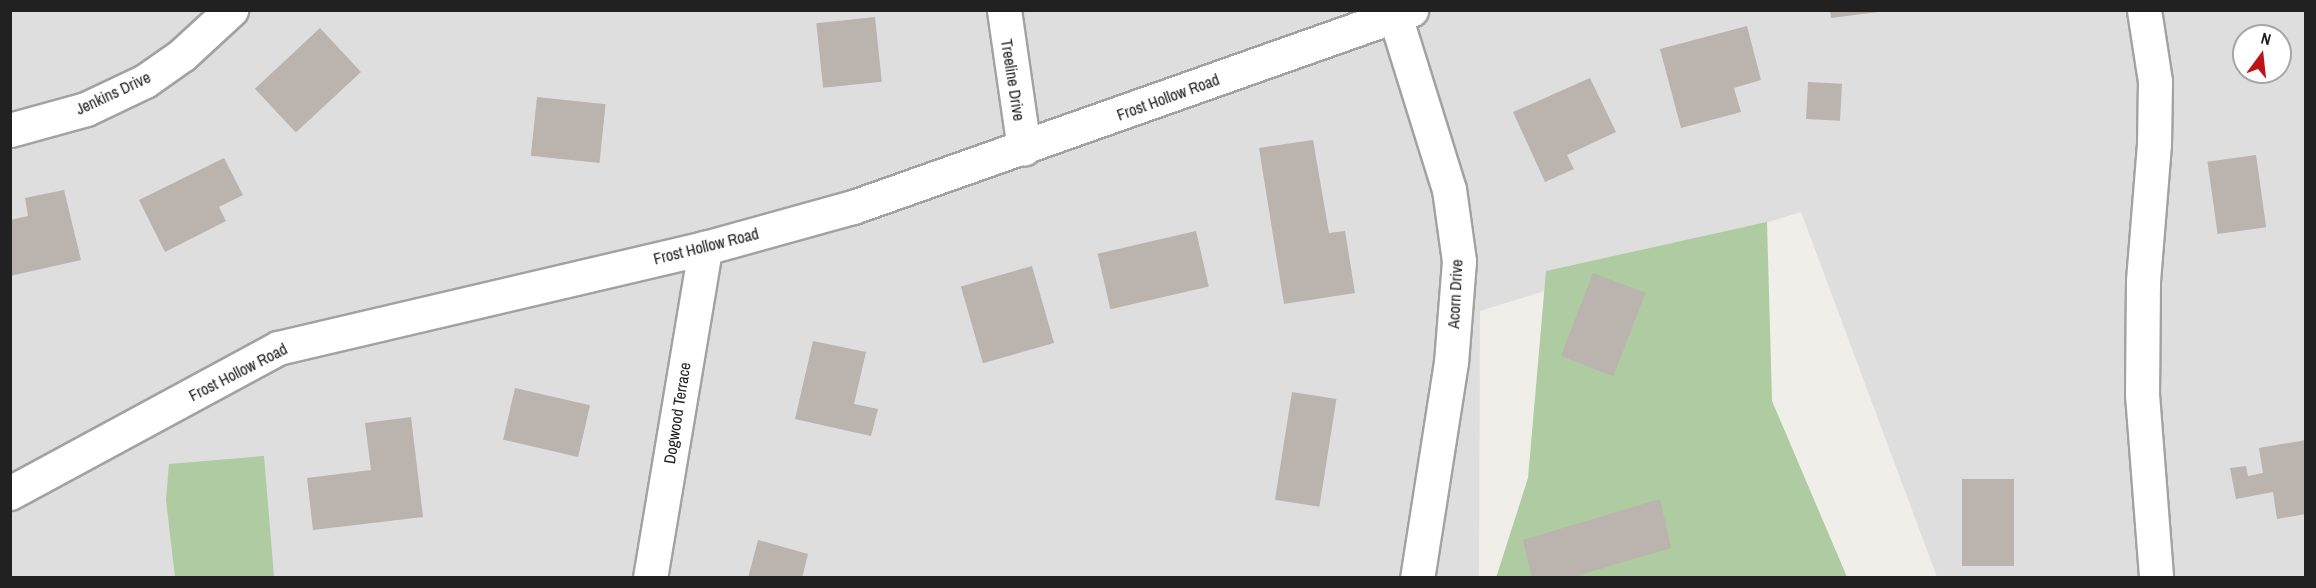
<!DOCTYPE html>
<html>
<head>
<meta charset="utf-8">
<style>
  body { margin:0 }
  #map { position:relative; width:2316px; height:588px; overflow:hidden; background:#f0eee9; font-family:"Archivo Narrow",sans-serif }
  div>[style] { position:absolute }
  .residential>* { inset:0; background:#dfdede }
  .forest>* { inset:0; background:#aecba1 }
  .building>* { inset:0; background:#bab3ae; transform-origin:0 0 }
  .roads { filter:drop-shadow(2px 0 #a2a2a2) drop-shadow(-2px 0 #a2a2a2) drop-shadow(0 2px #a2a2a2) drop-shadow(0 -2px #a2a2a2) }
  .minor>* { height:33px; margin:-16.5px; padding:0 16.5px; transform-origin:16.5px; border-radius:16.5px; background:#fff }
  span { translate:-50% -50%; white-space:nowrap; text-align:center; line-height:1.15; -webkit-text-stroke:4.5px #fff; paint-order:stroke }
  .street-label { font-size:16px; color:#212121 }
  .frame { position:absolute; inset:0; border:12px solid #212121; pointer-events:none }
  .north { position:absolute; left:2232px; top:24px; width:60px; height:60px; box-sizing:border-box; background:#fff; border:2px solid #a6a6a6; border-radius:50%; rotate:15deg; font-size:16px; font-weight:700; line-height:24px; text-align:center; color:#212121 }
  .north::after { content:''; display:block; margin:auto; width:21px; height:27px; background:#be1416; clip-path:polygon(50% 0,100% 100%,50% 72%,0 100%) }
</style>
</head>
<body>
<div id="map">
  <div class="residential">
    <i style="clip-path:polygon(evenodd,10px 11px,2305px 11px,2305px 577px,1937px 577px,1801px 212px,1480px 311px,1479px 577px,11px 577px,10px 11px,2244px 36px,2280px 36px,2280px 72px,2244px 72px,2244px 36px)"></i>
  </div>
  <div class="forest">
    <i style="clip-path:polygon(1767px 222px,1772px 401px,1847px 577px,1496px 578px,1528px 478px,1546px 271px)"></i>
    <i style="clip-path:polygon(264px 456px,274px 577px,175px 577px,166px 500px,169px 464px)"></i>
  </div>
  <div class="building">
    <i style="clip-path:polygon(1830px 10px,1878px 10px,1878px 12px,1831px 18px)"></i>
    <i style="left:875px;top:17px;width:65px;height:59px;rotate:84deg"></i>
    <i style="clip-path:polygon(1747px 26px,1761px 80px,1734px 88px,1741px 112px,1681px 128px,1660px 49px)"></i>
    <i style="left:320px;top:28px;width:60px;height:89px;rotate:47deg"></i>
    <i style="clip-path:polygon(1590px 78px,1616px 132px,1567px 155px,1574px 169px,1545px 182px,1513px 112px)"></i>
    <i style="left:1808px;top:82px;width:34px;height:37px;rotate:3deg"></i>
    <i style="left:537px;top:97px;width:69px;height:59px;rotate:6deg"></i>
    <i style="clip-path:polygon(1313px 140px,1329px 233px,1345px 231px,1355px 293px,1284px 304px,1259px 148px)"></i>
    <i style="left:2256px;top:155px;width:73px;height:49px;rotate:82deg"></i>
    <i style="clip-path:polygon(224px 158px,243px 195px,219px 207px,226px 221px,165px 252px,139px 200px)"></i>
    <i style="clip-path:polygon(64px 190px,81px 260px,10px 276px,10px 220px,28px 216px,25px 198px)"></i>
    <i style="left:1196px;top:231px;width:57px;height:101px;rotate:77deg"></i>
    <i style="left:1032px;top:266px;width:80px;height:74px;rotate:74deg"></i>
    <i style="left:1593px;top:273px;width:56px;height:89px;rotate:21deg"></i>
    <i style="clip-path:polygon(813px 341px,866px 352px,854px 404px,878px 409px,871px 436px,795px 419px)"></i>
    <i style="left:515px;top:388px;width:77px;height:53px;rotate:13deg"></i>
    <i style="left:1292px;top:392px;width:45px;height:109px;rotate:9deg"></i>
    <i style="clip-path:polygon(411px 417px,423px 517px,313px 530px,307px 478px,371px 470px,365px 423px)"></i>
    <i style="clip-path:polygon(2306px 440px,2306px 514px,2277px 519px,2273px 492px,2236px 499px,2230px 468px,2246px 466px,2248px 476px,2263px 473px,2259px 448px)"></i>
    <i style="left:1962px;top:479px;width:52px;height:87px"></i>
    <i style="clip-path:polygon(1660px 499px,1671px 548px,1569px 578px,1532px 578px,1523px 540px)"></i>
    <i style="clip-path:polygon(758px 540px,808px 554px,802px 578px,748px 578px)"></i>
  </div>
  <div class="roads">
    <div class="minor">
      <i style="left:1004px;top:10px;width:140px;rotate:81.8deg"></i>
      <i style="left:2144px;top:10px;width:72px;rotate:81.2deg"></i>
      <i style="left:2155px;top:81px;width:63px;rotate:90.9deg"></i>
      <i style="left:2154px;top:144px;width:138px;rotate:94.6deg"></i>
      <i style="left:2143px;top:282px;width:112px;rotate:90.5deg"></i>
      <i style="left:2142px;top:394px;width:185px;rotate:85.6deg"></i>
      <i style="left:1395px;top:16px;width:181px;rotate:72.7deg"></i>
      <i style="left:1449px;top:189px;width:73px;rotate:82.1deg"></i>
      <i style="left:1459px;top:261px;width:101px;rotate:94.5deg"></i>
      <i style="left:1451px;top:362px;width:219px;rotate:98.9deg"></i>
      <i style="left:10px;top:130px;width:79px;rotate:-15.4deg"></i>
      <i style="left:86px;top:109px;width:65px;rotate:-25.4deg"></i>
      <i style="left:145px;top:81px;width:45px;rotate:-35.1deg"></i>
      <i style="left:182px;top:55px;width:67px;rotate:-42.6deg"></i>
      <i style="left:10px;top:493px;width:305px;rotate:-28.4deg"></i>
      <i style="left:278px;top:348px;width:439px;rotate:-13.2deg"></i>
      <i style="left:705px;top:248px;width:154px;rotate:-15.5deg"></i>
      <i style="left:853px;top:207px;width:592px;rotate:-19.45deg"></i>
      <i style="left:650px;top:578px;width:335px;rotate:-80.5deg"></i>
    </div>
  </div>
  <div class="street-label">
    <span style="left:1013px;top:80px;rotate:81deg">Treeline Drive</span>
    <span style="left:113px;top:93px;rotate:-25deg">Jenkins Drive</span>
    <span style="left:1168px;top:97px;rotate:-20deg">Frost Hollow Road</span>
    <span style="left:706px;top:246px;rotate:-14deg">Frost Hollow Road</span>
    <span style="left:1455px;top:294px;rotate:-87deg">Acorn Drive</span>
    <span style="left:238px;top:372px;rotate:-27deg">Frost Hollow Road</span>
    <span style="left:677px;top:413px;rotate:-81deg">Dogwood Terrace</span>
  </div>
  <div class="frame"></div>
  <div class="north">N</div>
</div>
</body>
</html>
